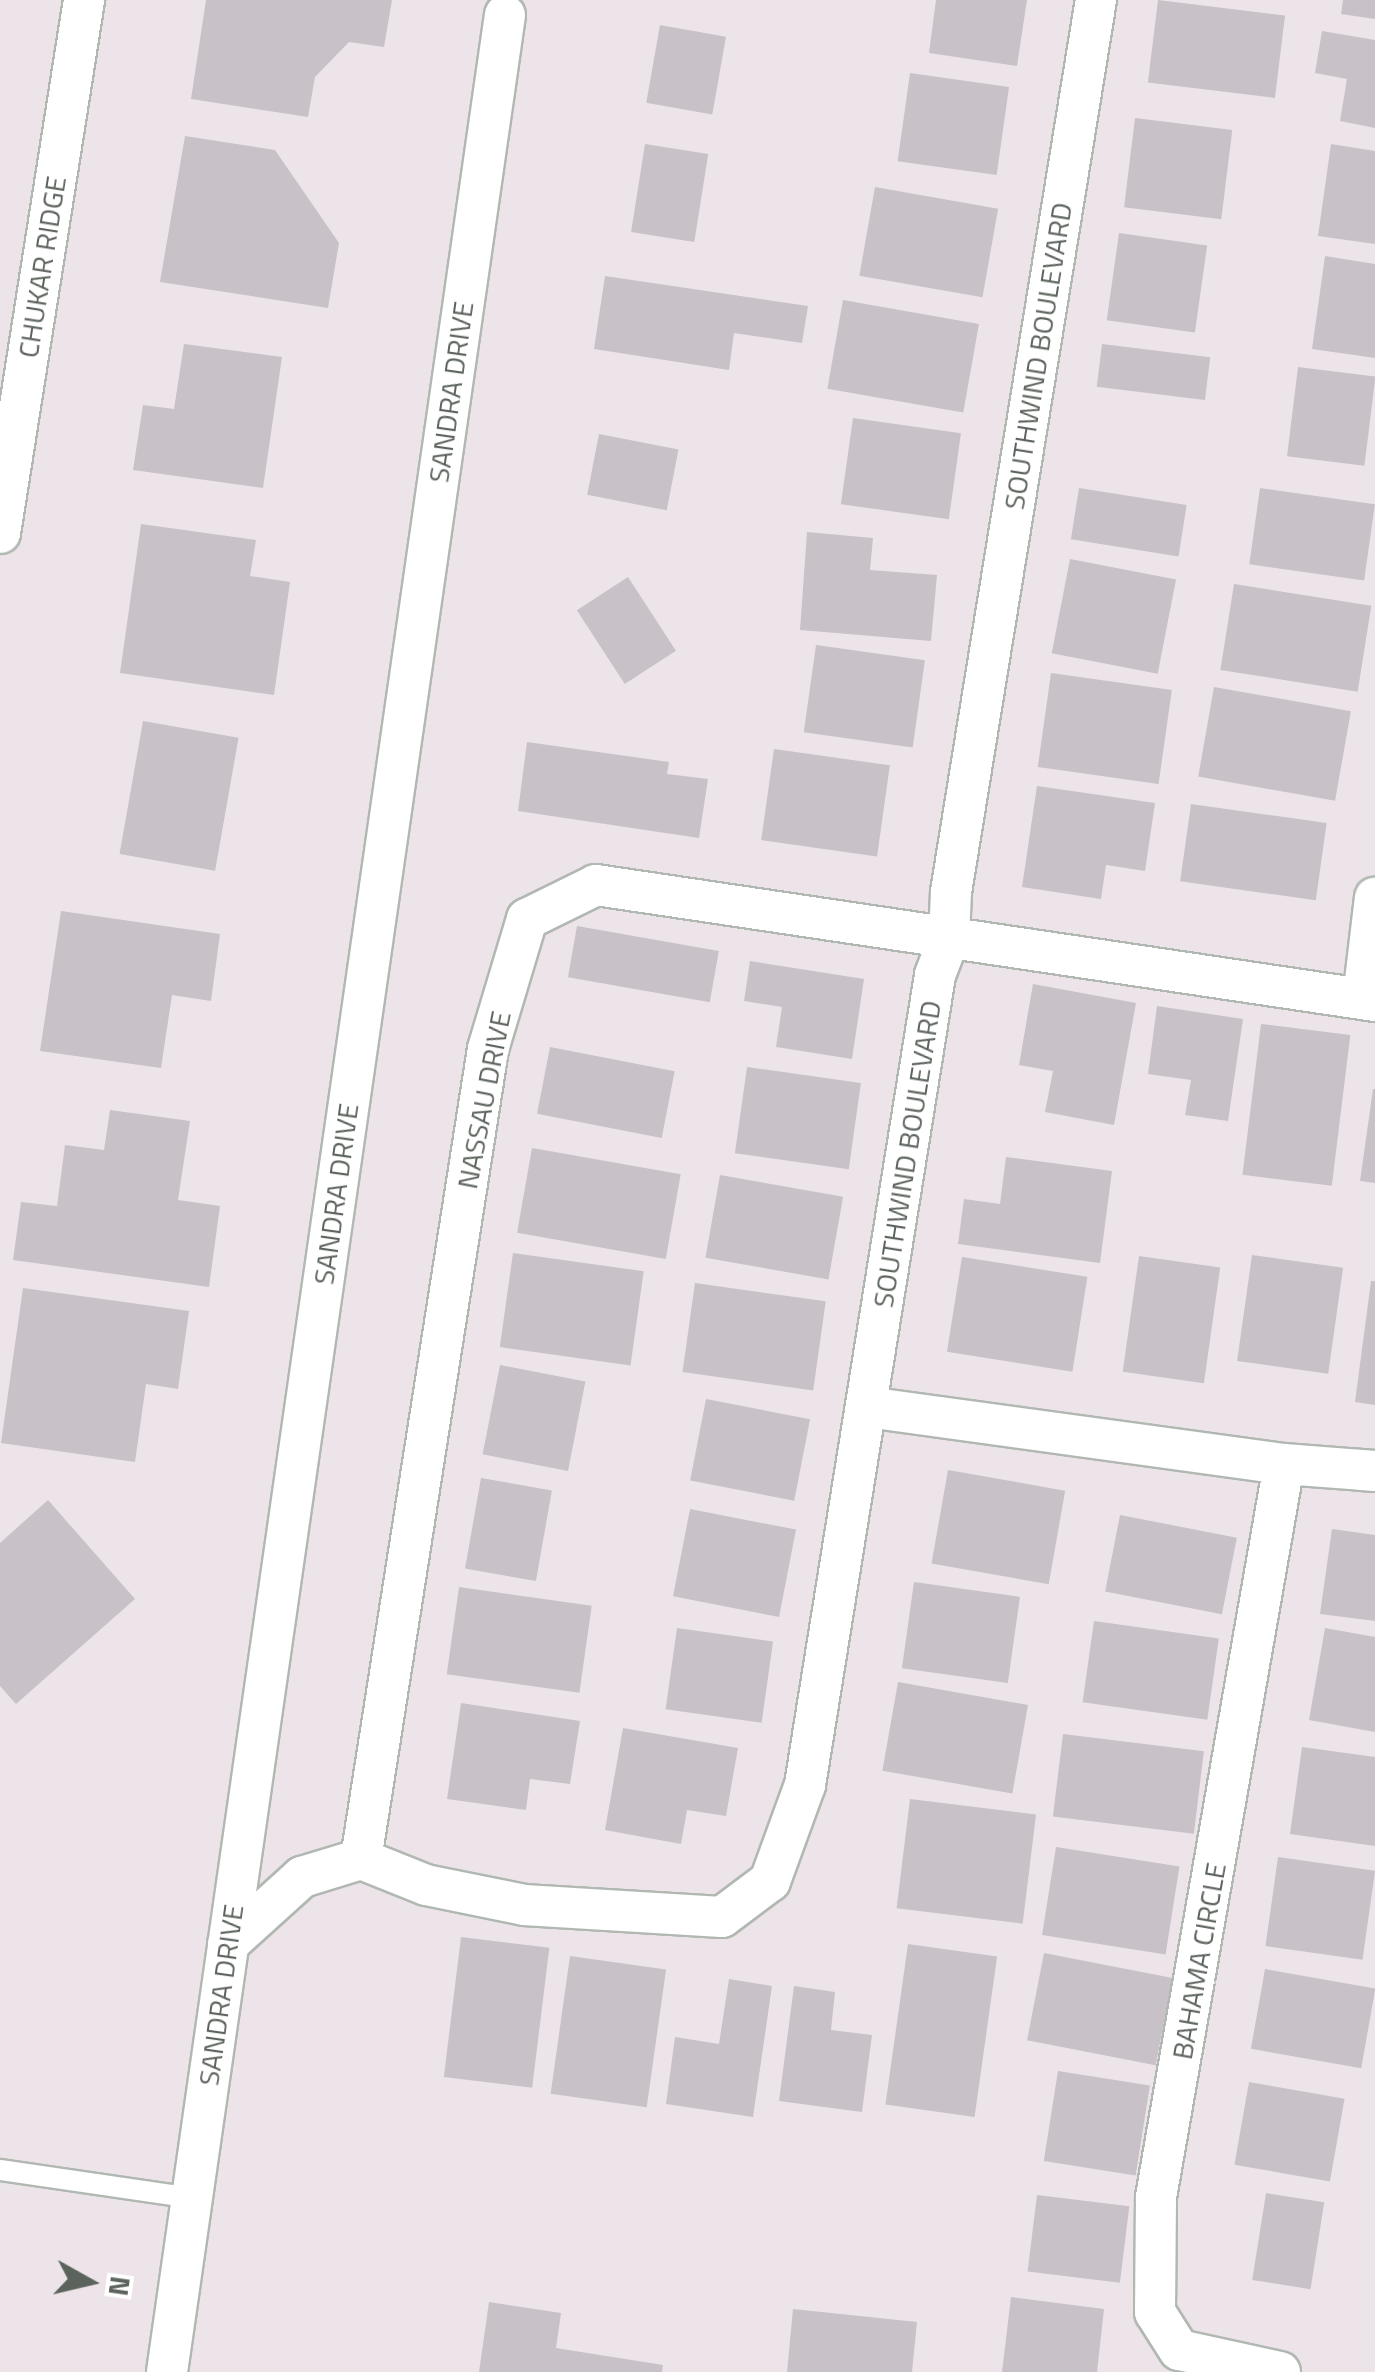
<!DOCTYPE html>
<html>
<head>
<meta charset="utf-8">
<style>
  body { margin:0 }
  #map { position:relative; width:1375px; height:2372px; overflow:hidden; background:#ede4ea; font-family:"Titillium Web",sans-serif }
  div>[style] { position:absolute }
  .building>* { inset:0; background:#c8c1c7; transform-origin:0 0 }
  .roads { filter:drop-shadow(2px 0 #b1b8b2) drop-shadow(-2px 0 #b1b8b2) drop-shadow(0 2px #b1b8b2) drop-shadow(0 -2px #b1b8b2) }
  .lane>* { height:20px; margin:-10px; padding:0 10px; transform-origin:10px; border-radius:10px; background:#fff }
  .street>* { height:40px; margin:-20px; padding:0 20px; transform-origin:20px; border-radius:20px; background:#fff }
  span { translate:-50% -50%; white-space:nowrap; text-align:center; line-height:1.15; -webkit-text-stroke:9px #fff; paint-order:stroke }
  .street-label { font-size:28px; color:#5c635c }
  .north { position:absolute; left:40px; top:2232px; width:100px; height:100px; -webkit-text-stroke:8px #fff; paint-order:stroke; rotate:98deg; font-size:28px; font-weight:700; line-height:40px; text-align:center; color:#5c635c }
  .north::after { content:''; display:block; margin:auto; width:35px; height:45px; background:#5c635c; clip-path:polygon(50% 0,100% 100%,50% 72%,0 100%) }
</style>
</head>
<body>
<div id="map">
  <div class="building">
    <i style="clip-path:polygon(206px 0,392px 0,384px 47px,349px 42px,315px 77px,308px 117px,191px 99px)"></i>
    <i style="clip-path:polygon(936px 0,1027px 0,1017px 66px,929px 53px)"></i>
    <i style="left:1158px;top:0;width:128px;height:83px;rotate:7deg"></i>
    <i style="clip-path:polygon(1343px 0,1375px 0,1375px 19px,1341px 14px)"></i>
    <i style="left:660px;top:25px;width:67px;height:79px;rotate:10deg"></i>
    <i style="clip-path:polygon(1322px 31px,1375px 40px,1375px 128px,1340px 121px,1347px 79px,1315px 73px)"></i>
    <i style="left:910px;top:73px;width:100px;height:89px;rotate:8deg"></i>
    <i style="left:1135px;top:118px;width:98px;height:90px;rotate:7deg"></i>
    <i style="clip-path:polygon(185px 136px,275px 150px,339px 243px,328px 308px,160px 282px)"></i>
    <i style="left:645px;top:144px;width:64px;height:89px;rotate:9deg"></i>
    <i style="clip-path:polygon(1331px 144px,1375px 151px,1375px 244px,1318px 236px)"></i>
    <i style="left:875px;top:187px;width:125px;height:90px;rotate:10deg"></i>
    <i style="left:1119px;top:233px;width:89px;height:88px;rotate:8deg"></i>
    <i style="clip-path:polygon(1325px 256px,1375px 264px,1375px 358px,1312px 349px)"></i>
    <i style="clip-path:polygon(605px 276px,808px 306px,802px 343px,734px 333px,729px 370px,594px 349px)"></i>
    <i style="left:843px;top:300px;width:138px;height:90px;rotate:10deg"></i>
    <i style="clip-path:polygon(184px 344px,282px 357px,263px 488px,133px 470px,143px 405px,174px 409px)"></i>
    <i style="left:1102px;top:344px;width:109px;height:43px;rotate:7deg"></i>
    <i style="left:1298px;top:367px;width:78px;height:90px;rotate:7deg"></i>
    <i style="left:853px;top:418px;width:109px;height:87px;rotate:8deg"></i>
    <i style="left:599px;top:434px;width:81px;height:62px;rotate:11deg"></i>
    <i style="left:1079px;top:488px;width:109px;height:52px;rotate:9deg"></i>
    <i style="left:1260px;top:488px;width:116px;height:77px;rotate:8deg"></i>
    <i style="clip-path:polygon(141px 524px,256px 540px,250px 576px,290px 582px,274px 695px,120px 673px)"></i>
    <i style="clip-path:polygon(807px 532px,873px 538px,870px 570px,937px 575px,931px 641px,800px 630px)"></i>
    <i style="left:1070px;top:559px;width:108px;height:96px;rotate:11deg"></i>
    <i style="left:628px;top:577px;width:88px;height:61px;rotate:57deg"></i>
    <i style="left:1234px;top:584px;width:139px;height:87px;rotate:9deg"></i>
    <i style="left:816px;top:645px;width:110px;height:88px;rotate:8deg"></i>
    <i style="left:1051px;top:673px;width:122px;height:95px;rotate:8deg"></i>
    <i style="left:1214px;top:687px;width:139px;height:91px;rotate:10deg"></i>
    <i style="left:143px;top:721px;width:97px;height:135px;rotate:10deg"></i>
    <i style="clip-path:polygon(527px 742px,669px 762px,667px 774px,708px 779px,699px 838px,518px 811px)"></i>
    <i style="left:774px;top:749px;width:117px;height:92px;rotate:8deg"></i>
    <i style="clip-path:polygon(1037px 786px,1155px 803px,1145px 871px,1106px 865px,1101px 899px,1022px 887px)"></i>
    <i style="left:1191px;top:804px;width:137px;height:78px;rotate:8deg"></i>
    <i style="clip-path:polygon(61px 911px,220px 934px,211px 1001px,172px 995px,161px 1068px,40px 1051px)"></i>
    <i style="left:577px;top:926px;width:144px;height:52px;rotate:10deg"></i>
    <i style="clip-path:polygon(750px 961px,864px 979px,852px 1059px,776px 1047px,782px 1007px,744px 1001px)"></i>
    <i style="clip-path:polygon(1033px 984px,1136px 1003px,1114px 1125px,1045px 1112px,1053px 1071px,1019px 1065px)"></i>
    <i style="clip-path:polygon(1157px 1006px,1243px 1019px,1228px 1121px,1185px 1115px,1191px 1080px,1148px 1074px)"></i>
    <i style="left:1261px;top:1024px;width:90px;height:152px;rotate:7deg"></i>
    <i style="left:550px;top:1047px;width:127px;height:68px;rotate:11deg"></i>
    <i style="left:747px;top:1067px;width:115px;height:87px;rotate:8deg"></i>
    <i style="clip-path:polygon(1373px 1089px,1375px 1089px,1375px 1183px,1360px 1181px)"></i>
    <i style="clip-path:polygon(110px 1110px,190px 1121px,178px 1200px,220px 1206px,209px 1287px,13px 1260px,21px 1202px,57px 1206px,65px 1145px,104px 1150px)"></i>
    <i style="left:532px;top:1148px;width:151px;height:86px;rotate:10deg"></i>
    <i style="clip-path:polygon(1006px 1157px,1112px 1171px,1100px 1263px,958px 1244px,964px 1199px,1000px 1204px)"></i>
    <i style="left:720px;top:1175px;width:125px;height:84px;rotate:10deg"></i>
    <i style="left:513px;top:1253px;width:132px;height:95px;rotate:8deg"></i>
    <i style="left:1252px;top:1255px;width:92px;height:107px;rotate:8deg"></i>
    <i style="left:1139px;top:1256px;width:82px;height:117px;rotate:8deg"></i>
    <i style="left:962px;top:1257px;width:127px;height:96px;rotate:9deg"></i>
    <i style="clip-path:polygon(1371px 1281px,1375px 1281px,1375px 1405px,1355px 1402px)"></i>
    <i style="left:695px;top:1283px;width:132px;height:90px;rotate:8deg"></i>
    <i style="clip-path:polygon(23px 1288px,189px 1311px,178px 1389px,146px 1384px,135px 1462px,1px 1443px)"></i>
    <i style="left:500px;top:1365px;width:87px;height:91px;rotate:11deg"></i>
    <i style="left:706px;top:1399px;width:106px;height:83px;rotate:11deg"></i>
    <i style="left:948px;top:1470px;width:119px;height:95px;rotate:10deg"></i>
    <i style="left:481px;top:1478px;width:72px;height:92px;rotate:10deg"></i>
    <i style="clip-path:polygon(48px 1500px,135px 1599px,16px 1704px,0 1686px,0 1543px)"></i>
    <i style="left:690px;top:1509px;width:108px;height:89px;rotate:11deg"></i>
    <i style="left:1120px;top:1515px;width:119px;height:78px;rotate:11deg"></i>
    <i style="clip-path:polygon(1332px 1529px,1375px 1535px,1375px 1621px,1320px 1614px)"></i>
    <i style="left:914px;top:1582px;width:107px;height:87px;rotate:8deg"></i>
    <i style="left:459px;top:1587px;width:134px;height:88px;rotate:8deg"></i>
    <i style="left:1094px;top:1621px;width:126px;height:82px;rotate:8deg"></i>
    <i style="left:677px;top:1628px;width:97px;height:82px;rotate:8deg"></i>
    <i style="clip-path:polygon(1325px 1628px,1375px 1637px,1375px 1732px,1309px 1720px)"></i>
    <i style="left:898px;top:1682px;width:132px;height:90px;rotate:10deg"></i>
    <i style="clip-path:polygon(461px 1703px,580px 1721px,570px 1784px,530px 1779px,526px 1810px,447px 1799px)"></i>
    <i style="clip-path:polygon(623px 1728px,738px 1748px,726px 1816px,687px 1810px,681px 1844px,605px 1830px)"></i>
    <i style="left:1063px;top:1734px;width:142px;height:83px;rotate:7deg"></i>
    <i style="clip-path:polygon(1302px 1747px,1375px 1757px,1375px 1846px,1290px 1834px)"></i>
    <i style="left:910px;top:1799px;width:127px;height:110px;rotate:7deg"></i>
    <i style="left:1056px;top:1847px;width:125px;height:89px;rotate:9deg"></i>
    <i style="left:1278px;top:1857px;width:98px;height:90px;rotate:8deg"></i>
    <i style="left:461px;top:1937px;width:89px;height:141px;rotate:7deg"></i>
    <i style="left:908px;top:1944px;width:90px;height:162px;rotate:8deg"></i>
    <i style="left:1044px;top:1953px;width:131px;height:89px;rotate:11deg"></i>
    <i style="left:570px;top:1956px;width:97px;height:139px;rotate:8deg"></i>
    <i style="left:1265px;top:1969px;width:112px;height:81px;rotate:10deg"></i>
    <i style="clip-path:polygon(729px 1979px,772px 1986px,753px 2117px,666px 2104px,675px 2037px,719px 2044px)"></i>
    <i style="clip-path:polygon(794px 1986px,835px 1992px,831px 2030px,872px 2035px,862px 2112px,779px 2101px)"></i>
    <i style="left:1058px;top:2071px;width:93px;height:91px;rotate:9deg"></i>
    <i style="left:1249px;top:2082px;width:97px;height:84px;rotate:10deg"></i>
    <i style="left:1266px;top:2193px;width:59px;height:88px;rotate:9deg"></i>
    <i style="left:1037px;top:2195px;width:93px;height:77px;rotate:7deg"></i>
    <i style="clip-path:polygon(1011px 2297px,1104px 2309px,1097px 2372px,1002px 2372px)"></i>
    <i style="clip-path:polygon(489px 2302px,561px 2313px,556px 2348px,663px 2365px,662px 2372px,479px 2372px)"></i>
    <i style="clip-path:polygon(793px 2309px,917px 2322px,912px 2372px,787px 2372px)"></i>
  </div>
  <div class="roads">
    <div class="lane">
      <i style="left:0;top:2170px;width:194px;rotate:8.3deg"></i>
    </div>
    <div class="street">
      <i style="left:0;top:533px;width:540px;rotate:-81.04deg"></i>
      <i style="left:1363px;top:998px;width:101px;rotate:-83.2deg"></i>
      <i style="left:867px;top:1407px;width:421px;rotate:7.8deg"></i>
      <i style="left:1284px;top:1464px;width:91px;rotate:4.4deg"></i>
      <i style="left:361px;top:1859px;width:70px;rotate:21.8deg"></i>
      <i style="left:426px;top:1885px;width:100px;rotate:11.5deg"></i>
      <i style="left:524px;top:1905px;width:198px;rotate:3.5deg"></i>
      <i style="left:722px;top:1917px;width:60px;rotate:-36.9deg"></i>
      <i style="left:770px;top:1881px;width:102px;rotate:-70deg"></i>
      <i style="left:805px;top:1785px;width:820px;rotate:-80.88deg"></i>
      <i style="left:935px;top:975px;width:40px;rotate:-69deg"></i>
      <i style="left:949px;top:938px;width:46px;rotate:-87.5deg"></i>
      <i style="left:951px;top:892px;width:904px;rotate:-80.77deg"></i>
      <i style="left:361px;top:1859px;width:820px;rotate:-81.09deg"></i>
      <i style="left:488px;top:1049px;width:136px;rotate:-73.3deg"></i>
      <i style="left:527px;top:919px;width:77px;rotate:-26.2deg"></i>
      <i style="left:596px;top:885px;width:788px;rotate:8.47deg"></i>
      <i style="left:228px;top:1944px;width:100px;rotate:-42.2deg"></i>
      <i style="left:302px;top:1877px;width:62px;rotate:-17deg"></i>
      <i style="left:167px;top:2372px;width:2381px;rotate:-81.84deg"></i>
      <i style="left:1280px;top:2372px;width:103px;rotate:-167.7deg"></i>
      <i style="left:1179px;top:2350px;width:45px;rotate:-122.3deg"></i>
      <i style="left:1155px;top:2312px;width:115px;rotate:-89.5deg"></i>
      <i style="left:1156px;top:2197px;width:744px;rotate:-80.09deg"></i>
    </div>
  </div>
  <div class="street-label">
    <span style="left:42px;top:267px;rotate:-81deg">CHUKAR RIDGE</span>
    <span style="left:1038px;top:356px;rotate:-81deg">SOUTHWIND BOULEVARD</span>
    <span style="left:451px;top:392px;rotate:-82deg">SANDRA DRIVE</span>
    <span style="left:484px;top:1100px;rotate:-79deg">NASSAU DRIVE</span>
    <span style="left:907px;top:1154px;rotate:-81deg">SOUTHWIND BOULEVARD</span>
    <span style="left:336px;top:1194px;rotate:-82deg">SANDRA DRIVE</span>
    <span style="left:1199px;top:1961px;rotate:-80deg">BAHAMA CIRCLE</span>
    <span style="left:221px;top:1995px;rotate:-82deg">SANDRA DRIVE</span>
  </div>
  <div class="north">N</div>
</div>
</body>
</html>
